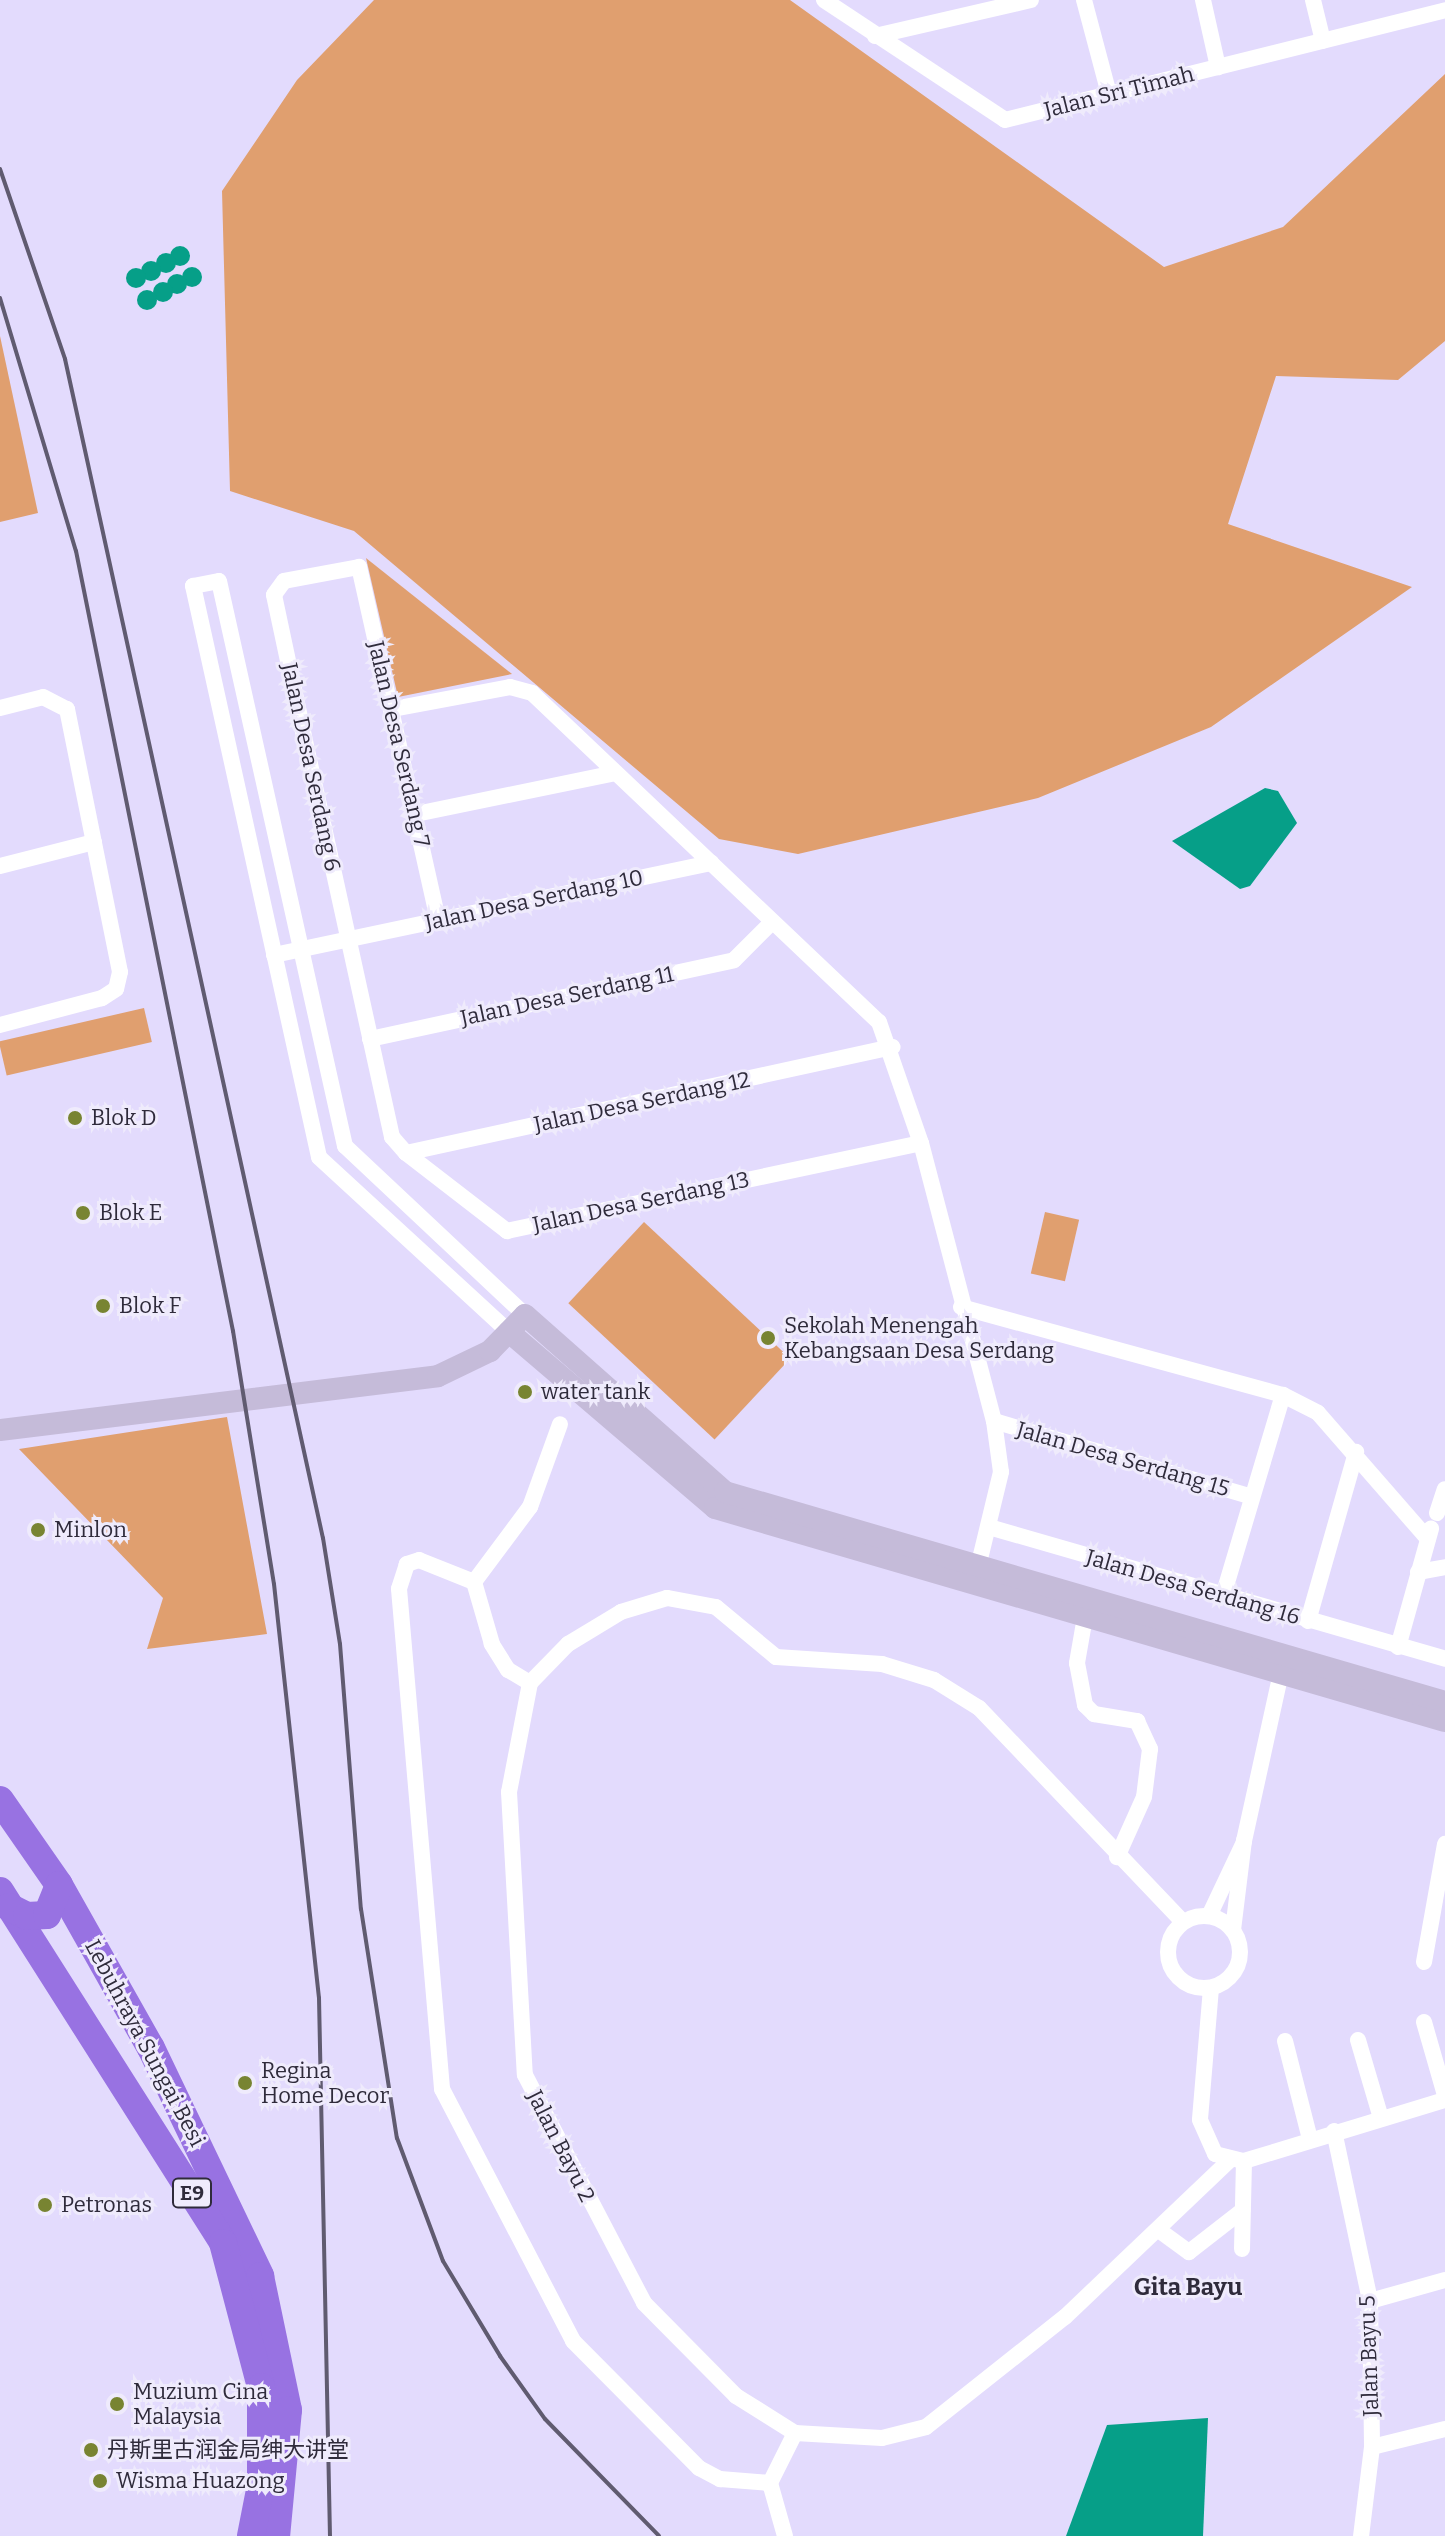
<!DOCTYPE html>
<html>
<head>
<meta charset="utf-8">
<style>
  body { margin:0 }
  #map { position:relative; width:1445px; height:2536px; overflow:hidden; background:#e3dbfd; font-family:Bitter,"Noto Sans SC",serif }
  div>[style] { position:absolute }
  .green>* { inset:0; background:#e09f6f; transform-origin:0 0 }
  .water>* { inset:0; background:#069f88 }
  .round { border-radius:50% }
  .street>* { height:16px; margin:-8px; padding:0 8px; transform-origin:8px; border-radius:8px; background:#fff }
  .street>.ring { margin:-8px; padding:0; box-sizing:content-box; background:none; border:16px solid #fff; border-radius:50% }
  .secondary>* { height:22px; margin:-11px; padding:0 11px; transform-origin:11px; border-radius:11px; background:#c5bbd9 }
  .highway>* { height:28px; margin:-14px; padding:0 14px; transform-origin:14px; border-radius:14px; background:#9872e2 }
  .rail>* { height:4px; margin:-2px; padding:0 2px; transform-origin:2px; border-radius:2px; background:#605b70 }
  .dots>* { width:22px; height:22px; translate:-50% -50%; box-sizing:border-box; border:4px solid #efebfc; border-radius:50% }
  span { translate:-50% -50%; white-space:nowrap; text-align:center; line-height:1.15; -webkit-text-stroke:6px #efebfc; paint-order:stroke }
  .shield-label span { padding:2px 6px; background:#efebfc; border:2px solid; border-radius:6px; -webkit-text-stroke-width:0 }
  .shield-label { font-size:20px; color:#2f2b3b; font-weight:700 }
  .street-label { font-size:22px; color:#2f2b3b }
  .poi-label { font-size:22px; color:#2f2b3b }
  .left { translate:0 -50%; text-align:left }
  .neighbourhood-label { font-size:24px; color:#2f2b3b; font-weight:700 }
</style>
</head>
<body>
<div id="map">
  <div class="green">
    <i style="clip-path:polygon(374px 0,790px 0,1164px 267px,1283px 227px,1445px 74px,1445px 341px,1398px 380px,1276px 376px,1228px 524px,1412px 587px,1211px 727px,1038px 798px,798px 854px,719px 839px,354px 531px,230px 491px,222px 191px,297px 80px)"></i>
    <i style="clip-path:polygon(0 336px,38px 513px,0 522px)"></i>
    <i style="clip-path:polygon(366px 558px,512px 674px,398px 697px)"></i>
    <i style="left:144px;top:1008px;width:35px;height:149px;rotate:77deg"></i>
    <i style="left:1045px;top:1212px;width:35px;height:63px;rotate:13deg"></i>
    <i style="left:644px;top:1222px;width:200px;height:111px;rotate:43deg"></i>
    <i style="clip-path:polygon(227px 1417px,267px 1634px,147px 1649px,163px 1598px,19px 1449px)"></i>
  </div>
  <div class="water">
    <i class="round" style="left:170px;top:246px;width:20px;height:20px"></i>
    <i class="round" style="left:156px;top:253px;width:20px;height:20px"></i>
    <i class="round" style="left:141px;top:261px;width:20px;height:20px"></i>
    <i class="round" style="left:182px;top:267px;width:20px;height:20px"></i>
    <i class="round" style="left:126px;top:268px;width:20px;height:20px"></i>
    <i class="round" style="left:167px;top:274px;width:20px;height:20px"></i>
    <i class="round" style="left:153px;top:282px;width:20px;height:20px"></i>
    <i class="round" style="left:137px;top:290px;width:20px;height:20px"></i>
    <i style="clip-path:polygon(1265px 788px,1278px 791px,1297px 823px,1250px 886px,1240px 889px,1172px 841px)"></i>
    <i style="clip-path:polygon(1208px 2418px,1203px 2536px,1066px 2536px,1107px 2425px)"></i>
  </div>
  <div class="street">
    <i style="left:824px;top:0;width:217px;rotate:33.5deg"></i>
    <i style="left:1005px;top:120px;width:454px;rotate:-14deg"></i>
    <i style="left:1084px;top:0;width:97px;rotate:75.1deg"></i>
    <i style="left:1203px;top:0;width:69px;rotate:77.4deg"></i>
    <i style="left:1313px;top:0;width:42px;rotate:76.3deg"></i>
    <i style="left:875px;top:36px;width:160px;rotate:-13deg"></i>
    <i style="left:0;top:708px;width:44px;rotate:-14.3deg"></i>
    <i style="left:43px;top:697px;width:27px;rotate:27deg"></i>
    <i style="left:67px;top:709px;width:268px;rotate:78.6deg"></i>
    <i style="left:120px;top:972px;width:17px;rotate:103deg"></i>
    <i style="left:116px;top:989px;width:17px;rotate:147deg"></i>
    <i style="left:102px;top:998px;width:106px;rotate:165.2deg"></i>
    <i style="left:393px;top:709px;width:119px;rotate:-10.6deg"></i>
    <i style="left:510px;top:687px;width:23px;rotate:15deg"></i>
    <i style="left:532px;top:693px;width:478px;rotate:43.5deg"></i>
    <i style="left:879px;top:1022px;width:128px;rotate:70.9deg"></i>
    <i style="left:921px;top:1143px;width:287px;rotate:75.3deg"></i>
    <i style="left:994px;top:1421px;width:51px;rotate:82.2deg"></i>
    <i style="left:1001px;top:1472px;width:106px;rotate:103.6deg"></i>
    <i style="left:416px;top:814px;width:203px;rotate:-11.6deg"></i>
    <i style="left:0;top:866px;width:97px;rotate:-14.3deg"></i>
    <i style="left:438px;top:920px;width:362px;rotate:-102.6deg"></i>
    <i style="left:359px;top:567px;width:76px;rotate:169.4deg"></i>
    <i style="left:284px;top:581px;width:17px;rotate:126deg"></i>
    <i style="left:274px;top:595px;width:173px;rotate:78deg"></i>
    <i style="left:310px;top:764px;width:382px;rotate:77.6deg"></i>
    <i style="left:392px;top:1137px;width:21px;rotate:49deg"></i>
    <i style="left:406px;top:1153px;width:128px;rotate:37.7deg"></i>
    <i style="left:507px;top:1231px;width:423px;rotate:-12deg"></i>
    <i style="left:274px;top:955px;width:447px;rotate:-11.9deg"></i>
    <i style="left:370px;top:1039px;width:372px;rotate:-12.2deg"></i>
    <i style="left:734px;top:960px;width:54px;rotate:-45deg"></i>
    <i style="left:406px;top:1153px;width:498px;rotate:-12.3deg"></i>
    <i style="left:961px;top:1307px;width:334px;rotate:15.3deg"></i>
    <i style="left:1283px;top:1395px;width:39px;rotate:27deg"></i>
    <i style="left:1318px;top:1413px;width:167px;rotate:48.9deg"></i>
    <i style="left:509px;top:1332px;width:258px;rotate:-137.4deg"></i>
    <i style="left:319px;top:1157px;width:585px;rotate:-102.44deg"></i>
    <i style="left:193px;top:586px;width:26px;rotate:-11deg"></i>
    <i style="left:219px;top:581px;width:579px;rotate:77.43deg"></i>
    <i style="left:345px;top:1146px;width:247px;rotate:43.2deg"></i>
    <i style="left:994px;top:1421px;width:269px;rotate:16.4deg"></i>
    <i style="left:1437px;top:1513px;width:25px;rotate:-72deg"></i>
    <i style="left:989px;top:1527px;width:475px;rotate:16.1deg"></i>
    <i style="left:1418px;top:1572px;width:27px;rotate:-10deg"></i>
    <i style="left:474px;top:1582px;width:59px;rotate:-158.2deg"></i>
    <i style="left:419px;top:1560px;width:13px;rotate:162deg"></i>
    <i style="left:407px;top:1564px;width:26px;rotate:108deg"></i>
    <i style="left:399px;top:1589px;width:502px;rotate:85.08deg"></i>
    <i style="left:442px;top:2089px;width:284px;rotate:62.5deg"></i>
    <i style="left:573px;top:2341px;width:179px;rotate:45.2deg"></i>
    <i style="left:699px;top:2468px;width:24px;rotate:28deg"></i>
    <i style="left:720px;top:2479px;width:50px;rotate:4.6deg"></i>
    <i style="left:770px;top:2483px;width:56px;rotate:-63.4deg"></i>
    <i style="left:1223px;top:1596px;width:210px;rotate:-73.4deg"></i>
    <i style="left:1085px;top:1617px;width:47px;rotate:99.9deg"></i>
    <i style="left:1077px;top:1663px;width:43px;rotate:79.2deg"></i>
    <i style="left:1085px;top:1705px;width:13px;rotate:45deg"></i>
    <i style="left:1094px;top:1714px;width:44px;rotate:9.2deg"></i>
    <i style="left:1137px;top:1721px;width:31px;rotate:65deg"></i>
    <i style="left:1150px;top:1749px;width:48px;rotate:97.1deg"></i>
    <i style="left:1144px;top:1797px;width:66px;rotate:114.2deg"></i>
    <i style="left:1308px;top:1621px;width:176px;rotate:-74.1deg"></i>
    <i style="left:1398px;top:1647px;width:123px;rotate:-74.4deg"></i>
    <i style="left:530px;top:1683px;width:26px;rotate:-149deg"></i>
    <i style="left:508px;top:1670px;width:31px;rotate:-122deg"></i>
    <i style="left:492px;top:1644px;width:65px;rotate:-106.2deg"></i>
    <i style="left:474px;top:1582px;width:94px;rotate:-53.3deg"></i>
    <i style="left:530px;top:1507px;width:88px;rotate:-70.1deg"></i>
    <i class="ring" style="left:1168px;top:1916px;width:56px;height:56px"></i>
    <i style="left:1209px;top:1916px;width:82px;rotate:-64.7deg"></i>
    <i style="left:1183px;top:1922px;width:296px;rotate:-133.6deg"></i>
    <i style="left:979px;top:1708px;width:53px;rotate:-148.1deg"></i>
    <i style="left:934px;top:1680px;width:54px;rotate:-162.9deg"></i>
    <i style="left:882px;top:1664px;width:106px;rotate:-176.2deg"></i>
    <i style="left:776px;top:1657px;width:78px;rotate:-140.2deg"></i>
    <i style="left:716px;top:1607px;width:50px;rotate:-169.6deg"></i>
    <i style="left:667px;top:1598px;width:48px;rotate:163.1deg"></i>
    <i style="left:621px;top:1612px;width:62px;rotate:148.9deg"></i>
    <i style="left:568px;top:1644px;width:54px;rotate:134.3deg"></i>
    <i style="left:530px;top:1683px;width:111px;rotate:100.9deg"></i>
    <i style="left:509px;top:1792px;width:283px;rotate:86.8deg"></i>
    <i style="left:525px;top:2075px;width:257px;rotate:62.4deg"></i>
    <i style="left:644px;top:2303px;width:131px;rotate:45.3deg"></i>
    <i style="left:736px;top:2396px;width:70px;rotate:32.1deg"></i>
    <i style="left:795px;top:2433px;width:87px;rotate:3.3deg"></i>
    <i style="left:882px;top:2438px;width:45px;rotate:-14deg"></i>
    <i style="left:926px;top:2427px;width:177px;rotate:-38.4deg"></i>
    <i style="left:1065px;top:2317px;width:228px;rotate:-43.6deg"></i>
    <i style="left:1233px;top:1930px;width:90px;rotate:-83deg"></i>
    <i style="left:1244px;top:1841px;width:181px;rotate:-77.6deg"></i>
    <i style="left:1424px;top:1962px;width:120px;rotate:-79.9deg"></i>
    <i style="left:1211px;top:1988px;width:132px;rotate:94.8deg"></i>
    <i style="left:1200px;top:2120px;width:37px;rotate:66deg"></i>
    <i style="left:1215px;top:2154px;width:30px;rotate:14deg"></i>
    <i style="left:1244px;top:2161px;width:210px;rotate:-16.9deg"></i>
    <i style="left:1424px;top:2022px;width:76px;rotate:74deg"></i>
    <i style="left:1358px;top:2040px;width:81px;rotate:73.6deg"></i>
    <i style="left:1285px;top:2041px;width:101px;rotate:75.7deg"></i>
    <i style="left:1334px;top:2131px;width:174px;rotate:78deg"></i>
    <i style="left:1370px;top:2301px;width:146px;rotate:89.2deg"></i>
    <i style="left:1372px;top:2447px;width:90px;rotate:97deg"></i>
    <i style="left:1160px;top:2231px;width:36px;rotate:36deg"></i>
    <i style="left:1189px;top:2252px;width:68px;rotate:-37.9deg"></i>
    <i style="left:1242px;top:2249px;width:88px;rotate:-88.7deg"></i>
    <i style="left:1370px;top:2301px;width:78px;rotate:-15.6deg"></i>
    <i style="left:1372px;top:2447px;width:75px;rotate:-13.9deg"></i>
    <i style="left:770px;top:2483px;width:55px;rotate:74.2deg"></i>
  </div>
  <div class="secondary">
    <i style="left:509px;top:1332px;width:271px;rotate:40.5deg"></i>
    <i style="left:715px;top:1508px;width:760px;rotate:16.27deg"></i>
    <i style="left:0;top:1430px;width:441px;rotate:-7deg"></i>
    <i style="left:438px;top:1376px;width:58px;rotate:-25.7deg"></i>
    <i style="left:490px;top:1351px;width:50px;rotate:-45.8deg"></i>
    <i style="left:525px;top:1315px;width:267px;rotate:41.5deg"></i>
    <i style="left:725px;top:1492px;width:750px;rotate:16.26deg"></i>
  </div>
  <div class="highway">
    <i style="left:0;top:1800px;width:103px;rotate:55.2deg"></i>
    <i style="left:59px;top:1885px;width:187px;rotate:60.6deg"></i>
    <i style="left:151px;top:2048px;width:253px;rotate:64.4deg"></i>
    <i style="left:260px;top:2276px;width:137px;rotate:78.2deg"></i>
    <i style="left:288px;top:2410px;width:127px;rotate:95.4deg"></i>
    <i style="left:0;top:1891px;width:417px;rotate:57.6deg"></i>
    <i style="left:223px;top:2243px;width:149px;rotate:75.2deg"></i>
    <i style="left:261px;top:2387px;width:98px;rotate:90deg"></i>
    <i style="left:261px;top:2485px;width:52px;rotate:101.1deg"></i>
    <i style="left:9px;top:1907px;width:20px;rotate:27deg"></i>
    <i style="left:27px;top:1916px;width:20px;rotate:-3deg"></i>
    <i style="left:47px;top:1915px;width:32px;rotate:-68deg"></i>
  </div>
  <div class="rail">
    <i style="left:0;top:169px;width:201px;rotate:71.1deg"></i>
    <i style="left:65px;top:359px;width:1207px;rotate:77.66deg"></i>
    <i style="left:323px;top:1538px;width:107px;rotate:80.9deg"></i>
    <i style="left:340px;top:1644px;width:266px;rotate:85.5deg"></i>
    <i style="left:361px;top:1909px;width:232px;rotate:81.1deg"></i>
    <i style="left:397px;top:2138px;width:131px;rotate:69.5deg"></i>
    <i style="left:443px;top:2261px;width:111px;rotate:59deg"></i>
    <i style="left:500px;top:2356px;width:77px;rotate:54.5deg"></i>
    <i style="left:545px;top:2419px;width:163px;rotate:45.7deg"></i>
    <i style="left:0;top:298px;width:264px;rotate:73.3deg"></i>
    <i style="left:76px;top:551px;width:796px;rotate:78.62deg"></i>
    <i style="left:233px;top:1331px;width:256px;rotate:80.8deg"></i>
    <i style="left:274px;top:1584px;width:416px;rotate:83.8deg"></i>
    <i style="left:319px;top:1998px;width:538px;rotate:88.83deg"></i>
  </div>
  <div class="dots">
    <i style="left:75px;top:1118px;background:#788432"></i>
    <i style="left:83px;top:1213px;background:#788432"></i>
    <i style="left:103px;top:1306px;background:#788432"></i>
    <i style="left:768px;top:1338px;background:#788432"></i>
    <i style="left:525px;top:1392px;background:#788432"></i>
    <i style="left:38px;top:1530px;background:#788432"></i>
    <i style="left:245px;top:2083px;background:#788432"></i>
    <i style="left:45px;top:2205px;background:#788432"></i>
    <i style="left:117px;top:2404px;background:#788432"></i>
    <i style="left:91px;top:2450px;background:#788432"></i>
    <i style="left:100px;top:2481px;background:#788432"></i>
  </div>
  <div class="shield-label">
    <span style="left:192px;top:2193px">E9</span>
  </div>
  <div class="street-label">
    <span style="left:1119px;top:92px;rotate:-14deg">Jalan Sri Timah</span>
    <span style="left:399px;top:744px;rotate:77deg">Jalan Desa Serdang 7</span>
    <span style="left:311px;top:767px;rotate:78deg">Jalan Desa Serdang 6</span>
    <span style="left:534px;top:900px;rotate:-12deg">Jalan Desa Serdang 10</span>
    <span style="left:567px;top:996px;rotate:-12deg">Jalan Desa Serdang 11</span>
    <span style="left:642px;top:1102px;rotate:-12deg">Jalan Desa Serdang 12</span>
    <span style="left:641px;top:1202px;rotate:-12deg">Jalan Desa Serdang 13</span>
    <span style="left:1123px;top:1459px;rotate:16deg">Jalan Desa Serdang 15</span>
    <span style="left:1193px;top:1587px;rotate:16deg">Jalan Desa Serdang 16</span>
    <span style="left:145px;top:2043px;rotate:62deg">Lebuhraya Sungai Besi</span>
    <span style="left:561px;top:2146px;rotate:63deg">Jalan Bayu 2</span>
    <span style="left:1369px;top:2356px;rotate:-92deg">Jalan Bayu 5</span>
  </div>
  <div class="poi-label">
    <span class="left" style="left:91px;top:1118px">Blok D</span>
    <span class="left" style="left:99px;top:1213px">Blok E</span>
    <span class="left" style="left:119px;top:1306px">Blok F</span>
    <span class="left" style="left:784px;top:1338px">Sekolah Menengah<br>Kebangsaan Desa Serdang</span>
    <span class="left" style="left:541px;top:1392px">water tank</span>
    <span class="left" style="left:54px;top:1530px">Minlon</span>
    <span class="left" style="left:261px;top:2083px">Regina<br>Home Decor</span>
    <span class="left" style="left:61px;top:2205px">Petronas</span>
    <span class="left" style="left:133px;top:2404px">Muzium Cina<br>Malaysia</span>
    <span class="left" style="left:107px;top:2450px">丹斯里古润金局绅大讲堂</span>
    <span class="left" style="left:116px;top:2481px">Wisma Huazong</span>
  </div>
  <div class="neighbourhood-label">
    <span style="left:1188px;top:2288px">Gita Bayu</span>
  </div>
</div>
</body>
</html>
